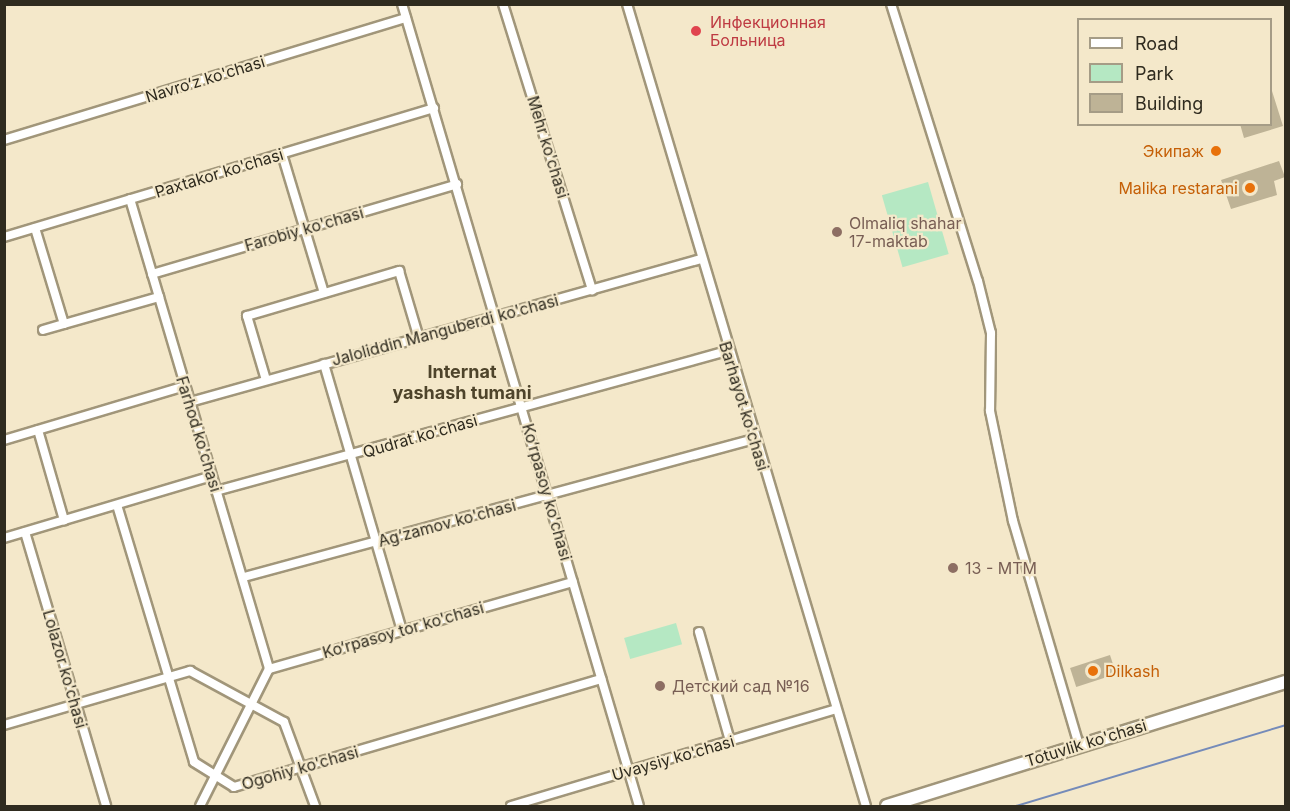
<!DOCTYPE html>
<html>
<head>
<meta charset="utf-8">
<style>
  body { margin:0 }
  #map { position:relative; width:1290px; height:811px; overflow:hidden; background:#f4e8ca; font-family:Inter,sans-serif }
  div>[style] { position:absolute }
  .green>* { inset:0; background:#b5e8c3; transform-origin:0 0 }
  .stream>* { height:2px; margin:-1px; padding:0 1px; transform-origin:1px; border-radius:1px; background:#758bb9 }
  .building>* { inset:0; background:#beb396; transform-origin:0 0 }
  .roads { filter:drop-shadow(2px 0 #a1967a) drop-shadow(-2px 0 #a1967a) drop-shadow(0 2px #a1967a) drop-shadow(0 -2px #a1967a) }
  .street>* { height:8px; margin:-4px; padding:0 4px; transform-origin:4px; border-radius:4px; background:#fff }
  .secondary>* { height:12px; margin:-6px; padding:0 6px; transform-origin:6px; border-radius:6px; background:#fff }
  .dots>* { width:16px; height:16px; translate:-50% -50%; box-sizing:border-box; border:3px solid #f4e8ca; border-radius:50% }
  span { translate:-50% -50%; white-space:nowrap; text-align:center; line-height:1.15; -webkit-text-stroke:4.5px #f4e8ca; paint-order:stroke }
  .health-label { font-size:16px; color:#be3a42 }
  .left { translate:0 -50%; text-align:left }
  .street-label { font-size:16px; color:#2f2b1f }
  .food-label { font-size:16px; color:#c56008 }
  .right { translate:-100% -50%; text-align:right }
  .education-label { font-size:16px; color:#785e54 }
  .neighbourhood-label { font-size:18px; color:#4e442b; font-weight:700 }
  .frame { position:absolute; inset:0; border:6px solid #2f2b1f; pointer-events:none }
  .legend { position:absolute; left:1077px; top:18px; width:195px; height:108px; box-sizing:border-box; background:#f4e8ca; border:2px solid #a59c86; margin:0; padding:8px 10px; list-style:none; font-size:18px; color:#2f2b1f }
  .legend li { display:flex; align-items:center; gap:12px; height:30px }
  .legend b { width:30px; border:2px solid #a59c86 }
</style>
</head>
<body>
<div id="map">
  <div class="green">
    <i style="left:928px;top:182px;width:75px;height:48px;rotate:74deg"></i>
    <i style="left:676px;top:623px;width:22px;height:54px;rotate:74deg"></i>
  </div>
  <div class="stream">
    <i style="left:1016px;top:806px;width:282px;rotate:-16.7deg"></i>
  </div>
  <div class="building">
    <i style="clip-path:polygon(1272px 91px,1283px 126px,1244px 138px,1240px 124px,1270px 124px)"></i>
    <i style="clip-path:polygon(1279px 161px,1285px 177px,1274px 181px,1277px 195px,1231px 209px,1221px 180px)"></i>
    <i style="left:1110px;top:655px;width:20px;height:42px;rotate:72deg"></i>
  </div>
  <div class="roads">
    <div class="street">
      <i style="left:402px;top:4px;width:836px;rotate:73.54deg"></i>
      <i style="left:503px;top:4px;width:300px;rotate:72.7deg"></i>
      <i style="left:627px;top:4px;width:837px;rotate:73.41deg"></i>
      <i style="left:891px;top:4px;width:290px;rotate:72.6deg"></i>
      <i style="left:978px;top:281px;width:54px;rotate:76deg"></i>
      <i style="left:991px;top:333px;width:78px;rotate:90.7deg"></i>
      <i style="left:990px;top:411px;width:112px;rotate:78.2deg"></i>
      <i style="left:1013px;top:521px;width:234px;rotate:73.6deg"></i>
      <i style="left:4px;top:140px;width:420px;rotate:-16.9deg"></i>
      <i style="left:282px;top:154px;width:145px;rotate:73.2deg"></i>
      <i style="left:130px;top:199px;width:490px;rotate:73.5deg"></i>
      <i style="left:35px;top:228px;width:100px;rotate:73.2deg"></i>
      <i style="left:64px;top:324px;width:99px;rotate:-15.9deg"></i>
      <i style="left:4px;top:237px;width:449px;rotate:-16.7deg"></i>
      <i style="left:152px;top:274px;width:318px;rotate:-16.4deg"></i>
      <i style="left:43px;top:330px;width:22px;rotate:-16deg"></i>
      <i style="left:324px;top:364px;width:277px;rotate:73.7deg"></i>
      <i style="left:266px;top:380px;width:67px;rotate:-106.5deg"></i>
      <i style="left:247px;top:316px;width:159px;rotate:-16.5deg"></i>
      <i style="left:399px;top:271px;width:67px;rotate:73.5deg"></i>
      <i style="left:190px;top:402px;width:531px;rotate:-15.63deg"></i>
      <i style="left:38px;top:430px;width:94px;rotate:73.9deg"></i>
      <i style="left:4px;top:440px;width:189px;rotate:-16.6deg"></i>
      <i style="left:216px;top:491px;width:530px;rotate:-15.32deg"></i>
      <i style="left:117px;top:505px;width:268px;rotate:73.3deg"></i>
      <i style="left:194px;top:762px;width:47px;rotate:32deg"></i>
      <i style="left:234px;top:787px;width:383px;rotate:-16.4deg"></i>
      <i style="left:25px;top:532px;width:286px;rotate:73.5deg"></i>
      <i style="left:4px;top:538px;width:217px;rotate:-16.6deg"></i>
      <i style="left:244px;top:577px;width:528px;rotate:-15.14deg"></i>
      <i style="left:699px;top:632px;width:113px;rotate:74.1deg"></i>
      <i style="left:4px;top:725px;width:194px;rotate:-16.2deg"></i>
      <i style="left:190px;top:671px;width:107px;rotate:28.5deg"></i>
      <i style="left:284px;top:722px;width:90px;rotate:69.7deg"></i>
      <i style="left:200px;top:806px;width:153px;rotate:-63.3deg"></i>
      <i style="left:269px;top:669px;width:316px;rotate:-16deg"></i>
      <i style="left:511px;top:806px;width:337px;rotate:-16.6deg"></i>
    </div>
    <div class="secondary">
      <i style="left:887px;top:806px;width:418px;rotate:-17.3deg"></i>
    </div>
  </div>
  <div class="dots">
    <i style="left:696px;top:31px;background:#e0444e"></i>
    <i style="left:1216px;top:151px;background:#e8710a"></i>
    <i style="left:1250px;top:188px;background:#e8710a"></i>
    <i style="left:837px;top:232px;background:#8d6e63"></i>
    <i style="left:953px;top:568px;background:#8d6e63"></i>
    <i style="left:1093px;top:671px;background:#e8710a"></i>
    <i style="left:660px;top:686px;background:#8d6e63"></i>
  </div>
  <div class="health-label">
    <span class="left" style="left:710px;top:31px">Инфекционная<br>Больница</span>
  </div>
  <div class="street-label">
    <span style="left:205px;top:79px;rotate:-17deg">Navro‘z ko'chasi</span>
    <span style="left:548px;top:147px;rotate:73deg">Mehr ko'chasi</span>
    <span style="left:219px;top:173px;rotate:-17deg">Paxtakor ko'chasi</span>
    <span style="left:304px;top:229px;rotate:-16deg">Farobiy ko'chasi</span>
    <span style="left:445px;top:330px;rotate:-15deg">Jaloliddin Manguberdi ko'chasi</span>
    <span style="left:744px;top:406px;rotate:73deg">Barhayot ko'chasi</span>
    <span style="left:199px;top:434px;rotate:73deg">Farhod ko'chasi</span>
    <span style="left:420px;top:436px;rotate:-16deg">Qudrat ko'chasi</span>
    <span style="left:547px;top:492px;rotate:74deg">Ko‘rpasoy ko'chasi</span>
    <span style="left:447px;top:523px;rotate:-15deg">Ag‘zamov ko'chasi</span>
    <span style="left:403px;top:630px;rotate:-16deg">Ko‘rpasoy tor ko'chasi</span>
    <span style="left:65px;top:669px;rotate:74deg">Lolazor ko'chasi</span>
    <span style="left:1086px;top:743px;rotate:-17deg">Totuvlik ko'chasi</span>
    <span style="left:673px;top:758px;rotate:-16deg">Uvaysiy ko'chasi</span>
    <span style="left:300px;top:768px;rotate:-16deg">Ogohiy ko'chasi</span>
  </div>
  <div class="food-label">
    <span class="right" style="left:1204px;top:151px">Экипаж</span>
    <span class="right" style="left:1238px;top:188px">Malika restarani</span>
    <span class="left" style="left:1105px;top:671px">Dilkash</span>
  </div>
  <div class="education-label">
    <span class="left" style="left:849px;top:232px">Olmaliq shahar<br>17-maktab</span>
    <span class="left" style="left:965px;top:568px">13 - MTM</span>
    <span class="left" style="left:672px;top:686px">Детский сад №16</span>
  </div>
  <div class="neighbourhood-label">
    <span style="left:462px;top:383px">Internat<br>yashash tumani</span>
  </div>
  <div class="frame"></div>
  <ul class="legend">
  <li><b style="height:8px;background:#fff"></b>Road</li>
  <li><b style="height:16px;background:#b5e8c3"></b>Park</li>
  <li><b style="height:16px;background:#beb396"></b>Building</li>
  </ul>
</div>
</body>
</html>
